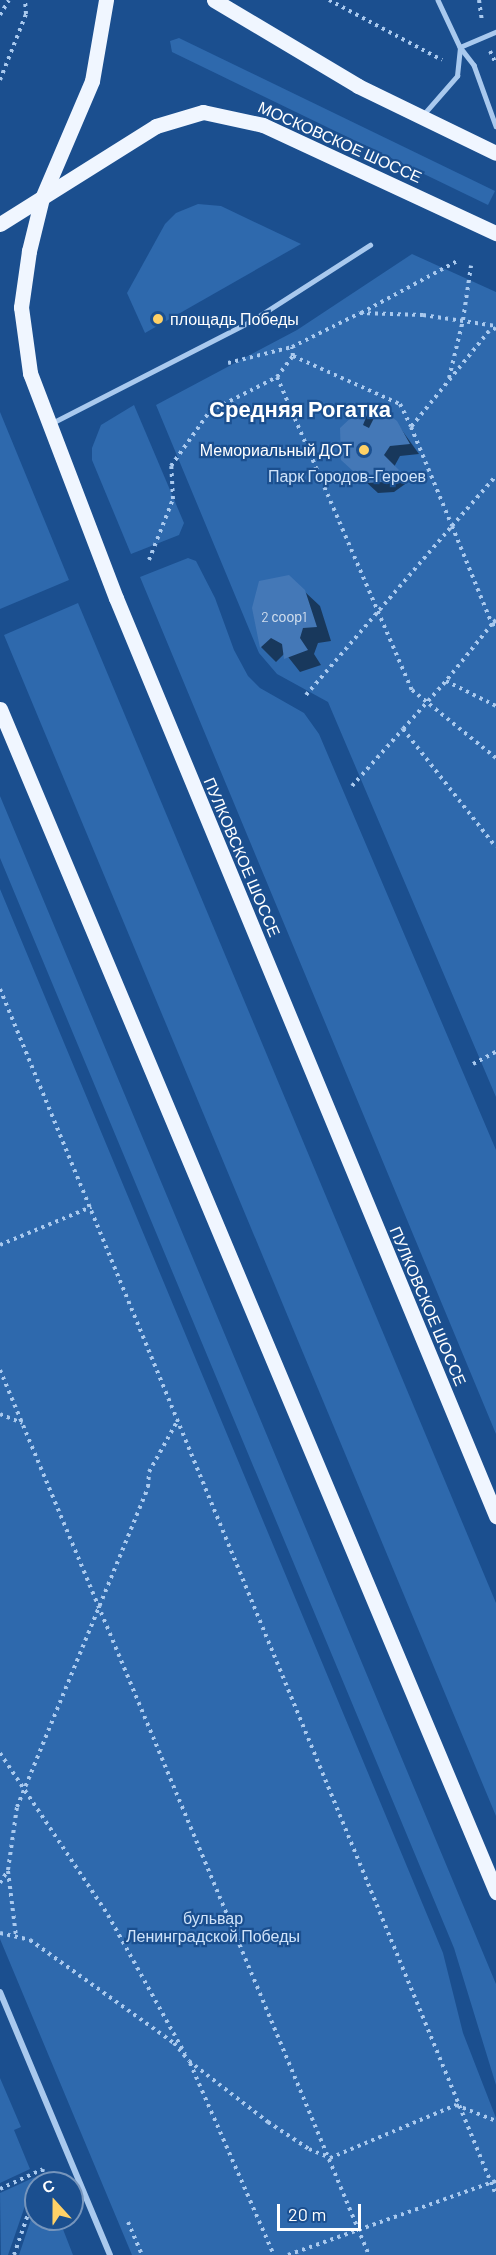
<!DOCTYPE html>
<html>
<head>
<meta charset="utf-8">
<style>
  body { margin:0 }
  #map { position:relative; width:496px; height:2255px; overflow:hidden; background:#1b4f8f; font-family:Barlow,sans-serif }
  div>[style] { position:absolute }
  .green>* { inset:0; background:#2e69ad }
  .shadow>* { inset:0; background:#0007 }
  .building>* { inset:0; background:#4478b7 }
  .path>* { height:4px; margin-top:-2px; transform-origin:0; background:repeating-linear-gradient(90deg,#a9c9ee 0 3px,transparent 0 7.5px) }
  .lane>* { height:4.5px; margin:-2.25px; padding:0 2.25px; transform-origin:2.25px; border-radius:2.25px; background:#a9c9ee }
  .street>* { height:6px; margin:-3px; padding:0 3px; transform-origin:3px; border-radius:3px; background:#a9c9ee }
  .primary>* { height:15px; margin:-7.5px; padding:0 7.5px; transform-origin:7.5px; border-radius:7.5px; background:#f0f6ff }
  .dots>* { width:16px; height:16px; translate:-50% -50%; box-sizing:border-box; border:3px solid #1b4f8f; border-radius:50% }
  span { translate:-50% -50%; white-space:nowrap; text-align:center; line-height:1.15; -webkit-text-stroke:4.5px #1b4f8f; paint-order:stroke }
  .number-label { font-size:14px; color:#d0dded }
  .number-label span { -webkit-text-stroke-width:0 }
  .street-label { font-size:16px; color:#fff }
  .poi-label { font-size:16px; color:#fff }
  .left { translate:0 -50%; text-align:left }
  .right { translate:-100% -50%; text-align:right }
  .park-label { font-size:16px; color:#cfe3fa }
  .district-label { font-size:22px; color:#fff; font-weight:700 }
  .north { position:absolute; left:24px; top:2171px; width:60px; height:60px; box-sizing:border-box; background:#1b4f8f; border:2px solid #7695bc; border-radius:50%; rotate:339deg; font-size:16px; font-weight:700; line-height:24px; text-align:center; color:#fff }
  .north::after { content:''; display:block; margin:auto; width:21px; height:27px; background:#ffd166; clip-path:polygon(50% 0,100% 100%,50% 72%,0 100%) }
  .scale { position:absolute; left:277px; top:2204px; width:84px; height:27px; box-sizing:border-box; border:3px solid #fff; border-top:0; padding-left:8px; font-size:18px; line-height:21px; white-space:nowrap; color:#fff; -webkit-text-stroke:4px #1b4f8f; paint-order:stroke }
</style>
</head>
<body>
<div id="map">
  <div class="green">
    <i style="clip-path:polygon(179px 38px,495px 191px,488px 205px,172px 52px,170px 41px)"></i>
    <i style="clip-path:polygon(198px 204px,221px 206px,301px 244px,145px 333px,127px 293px,165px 224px,176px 213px)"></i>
    <i style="clip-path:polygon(412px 254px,496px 292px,496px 1097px,328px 702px,277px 674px,259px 653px,156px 405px,297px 330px)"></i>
    <i style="clip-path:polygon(134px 405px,184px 523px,179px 535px,131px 554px,92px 460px,92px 448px,101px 425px)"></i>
    <i style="clip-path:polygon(0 412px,69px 580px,0 609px)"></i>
    <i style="clip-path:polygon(188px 558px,196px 561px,215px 598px,234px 650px,248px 676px,260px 688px,304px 713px,319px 734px,496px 1150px,496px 1434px,140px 577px)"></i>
    <i style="clip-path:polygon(78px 603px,496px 1603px,496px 1816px,4px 635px)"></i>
    <i style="clip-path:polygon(0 796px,496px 1984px,496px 2085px,454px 1948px,0 858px)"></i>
    <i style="clip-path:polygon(0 889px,443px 1953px,463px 2033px,496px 2118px,496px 2255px,132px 2255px,0 1939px)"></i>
    <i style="clip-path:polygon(0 2078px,21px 2127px,14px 2130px,30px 2169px,0 2183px)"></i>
    <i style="clip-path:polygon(35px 2177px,8px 2255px,1px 2255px,0 2193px)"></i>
    <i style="clip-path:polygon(36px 2204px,36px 2219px,59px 2219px,73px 2255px,19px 2255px)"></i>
  </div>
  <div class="shadow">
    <i style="clip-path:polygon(369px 411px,376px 418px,396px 422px,419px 454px,400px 456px,394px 467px,408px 482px,394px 492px,378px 493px,354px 471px,356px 415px)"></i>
    <i style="clip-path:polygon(304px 591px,320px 606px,331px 641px,318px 643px,314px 654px,321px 665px,300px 672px,285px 653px,276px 662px,261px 647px,254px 608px)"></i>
  </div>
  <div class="building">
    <i style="clip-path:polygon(369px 410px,363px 425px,369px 428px,377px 412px,388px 414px,397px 421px,410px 444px,390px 446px,384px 455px,399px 470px,383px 482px,366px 483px,341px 460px,340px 428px,356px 413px)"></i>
    <i style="clip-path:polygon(289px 575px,305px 590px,317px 627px,303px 628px,300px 638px,308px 650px,284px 659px,282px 644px,271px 638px,260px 648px,252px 608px,259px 581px)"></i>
  </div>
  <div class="path">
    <i style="left:329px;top:0;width:128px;rotate:28deg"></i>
    <i style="left:479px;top:0;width:21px;rotate:82deg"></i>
    <i style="left:0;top:15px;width:17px;rotate:-59deg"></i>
    <i style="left:490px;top:51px;width:14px;rotate:65deg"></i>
    <i style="left:0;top:80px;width:71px;rotate:-68.5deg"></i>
    <i style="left:26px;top:14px;width:14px;rotate:-94deg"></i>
    <i style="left:361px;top:313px;width:111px;rotate:-28.4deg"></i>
    <i style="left:496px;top:328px;width:8px;rotate:157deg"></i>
    <i style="left:489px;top:331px;width:124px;rotate:129.1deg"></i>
    <i style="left:411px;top:427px;width:107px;rotate:67.5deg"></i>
    <i style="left:452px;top:526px;width:67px;rotate:-48.7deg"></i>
    <i style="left:293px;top:356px;width:117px;rotate:24.2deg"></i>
    <i style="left:400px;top:404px;width:25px;rotate:64deg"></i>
    <i style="left:228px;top:363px;width:66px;rotate:-14deg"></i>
    <i style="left:292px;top:347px;width:76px;rotate:-26.6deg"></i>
    <i style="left:360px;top:313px;width:63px;rotate:1.8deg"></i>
    <i style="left:423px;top:315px;width:74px;rotate:8.6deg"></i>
    <i style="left:277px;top:377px;width:341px;rotate:66.7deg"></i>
    <i style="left:412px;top:690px;width:108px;rotate:39deg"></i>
    <i style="left:449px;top:378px;width:60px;rotate:-76.4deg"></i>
    <i style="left:463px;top:320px;width:55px;rotate:-81.6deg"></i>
    <i style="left:149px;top:560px;width:66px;rotate:-68.5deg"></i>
    <i style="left:173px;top:499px;width:33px;rotate:-93deg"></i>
    <i style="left:171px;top:466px;width:67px;rotate:-54.7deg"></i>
    <i style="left:210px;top:411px;width:75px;rotate:-26.9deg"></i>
    <i style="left:277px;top:377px;width:26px;rotate:-53deg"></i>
    <i style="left:293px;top:356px;width:9px;rotate:-96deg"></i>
    <i style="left:496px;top:620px;width:6px;rotate:135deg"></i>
    <i style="left:492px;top:624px;width:4px;rotate:14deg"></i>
    <i style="left:306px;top:695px;width:223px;rotate:-49.2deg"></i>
    <i style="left:452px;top:526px;width:106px;rotate:67.8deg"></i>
    <i style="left:492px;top:624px;width:73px;rotate:128.9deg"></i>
    <i style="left:446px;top:681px;width:56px;rotate:26.6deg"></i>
    <i style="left:403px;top:729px;width:64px;rotate:-48.1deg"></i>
    <i style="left:352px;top:786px;width:76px;rotate:-48.2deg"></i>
    <i style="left:403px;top:729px;width:150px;rotate:51.8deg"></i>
    <i style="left:0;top:989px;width:1304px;rotate:67.64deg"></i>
    <i style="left:473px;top:1064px;width:26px;rotate:-28deg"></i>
    <i style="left:0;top:1245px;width:99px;rotate:-22.7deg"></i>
    <i style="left:0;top:1370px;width:959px;rotate:67.37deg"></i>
    <i style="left:0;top:1414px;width:24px;rotate:22deg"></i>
    <i style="left:0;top:1753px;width:195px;rotate:56.3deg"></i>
    <i style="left:108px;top:1915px;width:159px;rotate:61deg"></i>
    <i style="left:8px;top:1871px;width:65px;rotate:83deg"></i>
    <i style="left:0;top:1883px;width:15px;rotate:-58deg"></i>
    <i style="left:8px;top:1870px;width:64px;rotate:-81.9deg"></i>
    <i style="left:17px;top:1807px;width:346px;rotate:-67.7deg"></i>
    <i style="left:148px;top:1487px;width:15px;rotate:-86deg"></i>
    <i style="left:149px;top:1472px;width:60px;rotate:-60.9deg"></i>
    <i style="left:0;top:1933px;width:31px;rotate:13deg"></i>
    <i style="left:30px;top:1940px;width:177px;rotate:35.6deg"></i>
    <i style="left:174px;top:2043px;width:23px;rotate:50deg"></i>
    <i style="left:189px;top:2061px;width:100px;rotate:37.7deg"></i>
    <i style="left:268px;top:2122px;width:49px;rotate:33.4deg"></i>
    <i style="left:309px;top:2149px;width:23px;rotate:23deg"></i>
    <i style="left:330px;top:2158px;width:137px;rotate:-22.8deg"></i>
    <i style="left:456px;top:2105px;width:43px;rotate:21.8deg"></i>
    <i style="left:190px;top:2063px;width:210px;rotate:66.4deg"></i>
    <i style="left:0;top:2189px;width:47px;rotate:-24.9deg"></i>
    <i style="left:43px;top:2169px;width:15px;rotate:106deg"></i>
    <i style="left:128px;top:2222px;width:36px;rotate:67deg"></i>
    <i style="left:14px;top:2255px;width:68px;rotate:-71deg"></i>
    <i style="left:288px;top:2255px;width:221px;rotate:-19.6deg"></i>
  </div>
  <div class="lane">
    <i style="left:438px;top:0;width:52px;rotate:64.9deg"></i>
    <i style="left:460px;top:47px;width:23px;rotate:52deg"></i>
    <i style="left:474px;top:65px;width:65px;rotate:70.2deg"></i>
    <i style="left:460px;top:47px;width:39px;rotate:-23deg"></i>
    <i style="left:423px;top:115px;width:52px;rotate:-48.9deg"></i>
    <i style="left:457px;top:76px;width:29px;rotate:-84deg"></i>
    <i style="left:52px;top:423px;width:226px;rotate:-27.1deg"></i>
    <i style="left:253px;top:320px;width:139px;rotate:-32.7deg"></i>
  </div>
  <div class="street">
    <i style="left:0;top:1992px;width:285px;rotate:67.3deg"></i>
  </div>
  <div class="primary">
    <i style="left:106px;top:0;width:82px;rotate:99.8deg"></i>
    <i style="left:92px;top:81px;width:127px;rotate:113.1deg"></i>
    <i style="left:42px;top:198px;width:55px;rotate:103.8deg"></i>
    <i style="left:29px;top:251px;width:57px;rotate:98.1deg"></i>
    <i style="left:21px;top:307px;width:67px;rotate:82.2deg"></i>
    <i style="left:30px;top:373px;width:241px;rotate:69.1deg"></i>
    <i style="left:116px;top:598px;width:994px;rotate:67.51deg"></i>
    <i style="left:214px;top:0;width:168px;rotate:30.8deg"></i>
    <i style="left:358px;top:86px;width:153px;rotate:25.9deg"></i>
    <i style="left:0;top:224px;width:184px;rotate:-32.1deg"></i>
    <i style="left:156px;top:126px;width:49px;rotate:-16.6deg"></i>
    <i style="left:203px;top:112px;width:61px;rotate:12.2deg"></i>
    <i style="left:263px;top:125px;width:257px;rotate:24.9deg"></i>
    <i style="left:0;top:709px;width:1283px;rotate:67.25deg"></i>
  </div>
  <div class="dots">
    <i style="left:158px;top:319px;background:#ffd166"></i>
    <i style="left:364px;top:450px;background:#ffd166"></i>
  </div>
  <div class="number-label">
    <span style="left:284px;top:617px">2 соор1</span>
  </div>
  <div class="street-label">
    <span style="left:340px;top:142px;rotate:24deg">МОСКОВСКОЕ ШОССЕ</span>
    <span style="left:242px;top:857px;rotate:67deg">ПУЛКОВСКОЕ ШОССЕ</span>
    <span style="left:428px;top:1306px;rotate:67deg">ПУЛКОВСКОЕ ШОССЕ</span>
  </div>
  <div class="poi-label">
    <span class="left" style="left:170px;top:319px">площадь Победы</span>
    <span class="right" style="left:352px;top:450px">Мемориальный ДОТ</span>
  </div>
  <div class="park-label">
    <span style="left:347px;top:476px">Парк Городов-Героев</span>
    <span style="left:213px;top:1927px">бульвар<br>Ленинградской Победы</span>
  </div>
  <div class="district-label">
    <span style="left:300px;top:409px">Средняя Рогатка</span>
  </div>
  <div class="north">С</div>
  <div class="scale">20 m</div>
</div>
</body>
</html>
